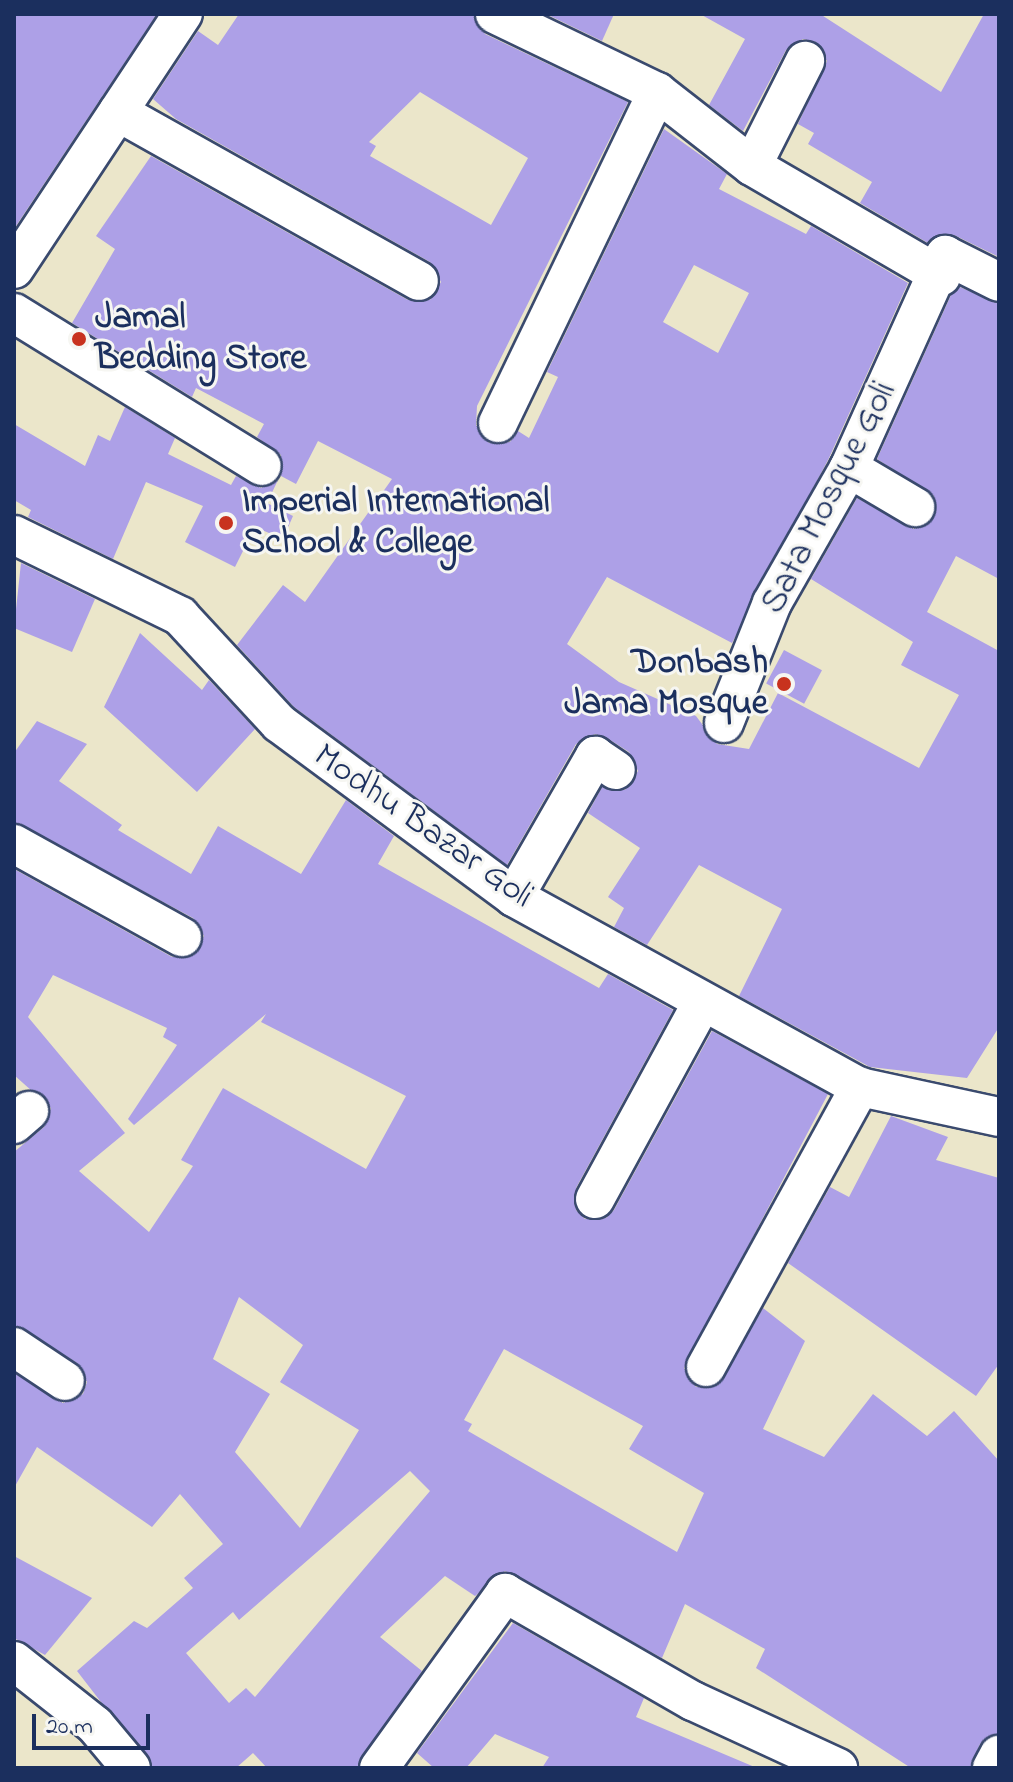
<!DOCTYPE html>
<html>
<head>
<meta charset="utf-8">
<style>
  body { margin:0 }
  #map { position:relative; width:1013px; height:1782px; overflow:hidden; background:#ebe6ca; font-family:"Indie Flower",sans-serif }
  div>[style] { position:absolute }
  .building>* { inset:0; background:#ada0e7; transform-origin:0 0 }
  .roads { filter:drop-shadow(2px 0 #3a4a6e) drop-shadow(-2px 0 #3a4a6e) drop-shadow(0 2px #3a4a6e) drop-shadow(0 -2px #3a4a6e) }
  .minor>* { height:38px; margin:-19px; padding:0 19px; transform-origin:19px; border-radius:19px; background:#fff }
  .dots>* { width:22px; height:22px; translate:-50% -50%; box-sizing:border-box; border:4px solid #f6f6f2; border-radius:50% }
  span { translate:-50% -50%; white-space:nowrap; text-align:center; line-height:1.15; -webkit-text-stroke:6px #f6f6f2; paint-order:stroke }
  .poi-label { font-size:36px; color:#1b2f5e; font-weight:700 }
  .left { translate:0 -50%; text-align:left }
  .right { translate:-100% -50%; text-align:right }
  .street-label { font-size:36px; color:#1b2f5e }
  .frame { position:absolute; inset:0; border:16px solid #1b2f5e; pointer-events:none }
  .scale { position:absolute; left:32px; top:1714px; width:118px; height:36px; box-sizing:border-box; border:4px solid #1b2f5e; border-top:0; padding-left:10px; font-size:24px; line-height:28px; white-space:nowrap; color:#1b2f5e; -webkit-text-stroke:6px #f6f6f2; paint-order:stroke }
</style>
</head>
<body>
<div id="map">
  <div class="building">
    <i style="clip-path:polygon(14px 14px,157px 14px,14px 229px)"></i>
    <i style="clip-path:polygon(evenodd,239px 14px,473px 14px,485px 34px,628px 102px,477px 406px,476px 425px,489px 443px,510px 442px,518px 431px,529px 438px,558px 377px,547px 372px,664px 129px,727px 174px,719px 189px,806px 234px,811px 226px,908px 283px,829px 458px,732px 643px,607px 577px,567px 644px,619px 682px,696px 716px,717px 744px,749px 749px,778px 693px,919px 768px,959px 695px,901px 665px,913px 642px,811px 579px,857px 498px,914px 529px,933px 519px,934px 496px,877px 459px,951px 295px,960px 287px,999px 304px,999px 579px,956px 556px,927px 612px,999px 651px,999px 1027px,967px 1078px,870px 1067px,739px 996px,782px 909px,699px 865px,647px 945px,614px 927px,624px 908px,608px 897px,640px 848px,588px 813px,602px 787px,625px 790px,638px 771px,629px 752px,607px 738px,595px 734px,576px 744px,507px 865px,294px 707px,237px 645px,283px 585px,305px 602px,392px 479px,318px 441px,296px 484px,281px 476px,281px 455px,257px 437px,264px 424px,196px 388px,192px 397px,72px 323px,115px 249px,96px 236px,151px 156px,408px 300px,430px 300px,441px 282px,430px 262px,176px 119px,153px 99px,198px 31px,218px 45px,239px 14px,420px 92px,528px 158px,491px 225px,370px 156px,376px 146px,369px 142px,420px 92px,239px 14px,694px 265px,749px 293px,718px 353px,663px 322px,694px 265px)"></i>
    <i style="clip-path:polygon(546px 14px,614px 14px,602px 41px)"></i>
    <i style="clip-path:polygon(700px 14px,820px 14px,941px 92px,984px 14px,999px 14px,999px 257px,954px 235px,928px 243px,860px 203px,872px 182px,808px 144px,814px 133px,798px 124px,827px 61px,816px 42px,803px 39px,786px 50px,743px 131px,709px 105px,745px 39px)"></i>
    <i style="clip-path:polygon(125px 407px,175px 438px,168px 454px,231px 485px,236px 476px,261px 488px,278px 480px,267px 503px,293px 516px,283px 539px,255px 527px,235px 567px,185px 542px,203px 506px,146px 482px,113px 559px,28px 517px,31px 510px,14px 500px,14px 424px,85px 466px,98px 435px,110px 441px)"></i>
    <i style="clip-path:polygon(21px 563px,95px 599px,72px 652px,14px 628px)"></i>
    <i style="clip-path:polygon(140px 633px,202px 690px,209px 680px,255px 729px,197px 792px,104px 707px)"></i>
    <i style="left:784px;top:650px;width:43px;height:38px;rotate:28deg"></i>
    <i style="clip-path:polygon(evenodd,37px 721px,87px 744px,59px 781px,122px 825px,118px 830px,191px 874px,218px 826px,301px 874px,346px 800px,394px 836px,378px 864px,599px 988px,608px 974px,673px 1010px,576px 1188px,576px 1210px,585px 1219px,606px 1218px,614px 1210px,712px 1031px,828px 1094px,684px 1368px,696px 1387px,718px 1385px,763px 1308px,805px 1341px,763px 1429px,824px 1457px,873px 1394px,927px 1436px,954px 1411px,999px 1461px,999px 1733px,980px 1744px,970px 1768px,911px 1768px,756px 1668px,765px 1649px,685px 1604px,662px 1658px,505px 1571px,475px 1596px,445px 1576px,380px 1637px,422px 1671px,357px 1768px,267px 1768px,253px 1753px,236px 1768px,152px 1768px,77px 1671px,134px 1621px,147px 1628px,193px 1588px,184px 1578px,223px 1544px,180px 1494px,152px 1527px,37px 1447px,14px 1488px,14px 1373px,63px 1403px,83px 1394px,87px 1382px,77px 1363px,14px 1325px,14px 1152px,44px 1127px,51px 1108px,14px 1075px,14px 869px,172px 957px,194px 955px,204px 936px,193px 918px,14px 822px,14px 753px,37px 721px,53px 975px,167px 1028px,163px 1037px,177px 1045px,128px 1119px,134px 1125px,266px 1014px,261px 1022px,406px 1096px,366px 1169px,223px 1088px,181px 1160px,193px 1166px,149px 1232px,79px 1171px,125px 1133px,28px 1017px,53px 975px,37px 721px,239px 1297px,303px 1345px,280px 1382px,359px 1430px,300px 1528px,235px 1452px,270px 1394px,213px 1359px,239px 1297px,37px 721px,504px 1349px,643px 1426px,629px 1449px,704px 1493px,677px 1552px,468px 1431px,472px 1424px,464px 1420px,504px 1349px,37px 721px,410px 1471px,430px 1491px,255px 1697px,246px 1688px,229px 1703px,186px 1653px,233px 1612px,239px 1620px,410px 1471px)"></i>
    <i style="clip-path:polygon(891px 1116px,948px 1137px,936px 1160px,999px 1178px,999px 1364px,976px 1396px,788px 1263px,830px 1187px,849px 1197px)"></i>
    <i style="clip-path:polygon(14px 1556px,92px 1598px,45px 1655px,14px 1638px)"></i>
    <i style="clip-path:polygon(513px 1623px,644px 1698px,636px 1717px,757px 1768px,542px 1768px,549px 1757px,495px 1734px,466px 1768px,434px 1768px,417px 1753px)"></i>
  </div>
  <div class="roads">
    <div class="minor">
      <i style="left:495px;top:14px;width:180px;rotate:25.7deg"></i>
      <i style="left:657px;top:92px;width:120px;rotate:37.9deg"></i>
      <i style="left:752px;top:166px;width:219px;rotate:30.2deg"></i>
      <i style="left:118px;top:112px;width:345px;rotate:29.3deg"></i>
      <i style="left:752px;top:166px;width:118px;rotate:-63.2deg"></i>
      <i style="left:14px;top:269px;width:306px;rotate:-56.5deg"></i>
      <i style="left:14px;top:313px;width:291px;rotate:31.7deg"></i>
      <i style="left:498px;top:423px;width:367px;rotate:-64.3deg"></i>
      <i style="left:849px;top:468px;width:77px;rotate:30.6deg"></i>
      <i style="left:14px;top:535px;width:185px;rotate:26deg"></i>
      <i style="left:180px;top:616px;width:146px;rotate:47.2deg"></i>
      <i style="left:279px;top:723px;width:292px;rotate:36.5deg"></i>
      <i style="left:514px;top:897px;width:395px;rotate:28.8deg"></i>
      <i style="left:860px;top:1087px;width:142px;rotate:12.2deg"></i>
      <i style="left:724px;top:723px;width:129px;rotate:-68.2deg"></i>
      <i style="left:772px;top:603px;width:155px;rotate:-60.3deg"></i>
      <i style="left:849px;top:468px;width:234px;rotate:-65.7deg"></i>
      <i style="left:945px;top:255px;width:60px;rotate:26.6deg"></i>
      <i style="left:14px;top:844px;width:192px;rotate:29deg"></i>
      <i style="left:514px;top:897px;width:163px;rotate:-60.1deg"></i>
      <i style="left:595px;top:756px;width:25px;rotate:34deg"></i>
      <i style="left:14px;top:1124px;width:20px;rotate:-41deg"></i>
      <i style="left:595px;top:1199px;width:223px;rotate:-61.4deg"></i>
      <i style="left:14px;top:1347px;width:61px;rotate:33.7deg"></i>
      <i style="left:706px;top:1367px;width:320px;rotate:-61.2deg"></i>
      <i style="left:14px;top:1661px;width:103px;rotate:38.3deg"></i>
      <i style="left:95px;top:1725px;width:56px;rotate:50.1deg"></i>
      <i style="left:379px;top:1768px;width:216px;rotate:-54.2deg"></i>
      <i style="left:505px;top:1593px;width:217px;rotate:29.9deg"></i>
      <i style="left:693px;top:1701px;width:160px;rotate:24.8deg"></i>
      <i style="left:992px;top:1768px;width:15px;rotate:-62deg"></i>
    </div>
  </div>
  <div class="dots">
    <i style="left:79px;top:339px;background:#c8321e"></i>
    <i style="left:226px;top:523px;background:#c8321e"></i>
    <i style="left:784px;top:684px;background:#c8321e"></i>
  </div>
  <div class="poi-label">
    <span class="left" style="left:95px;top:339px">Jamal<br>Bedding Store</span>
    <span class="left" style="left:242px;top:523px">Imperial International<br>School &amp; College</span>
    <span class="right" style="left:768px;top:684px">Donbash<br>Jama Mosque</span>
  </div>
  <div class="street-label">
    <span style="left:830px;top:498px;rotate:-63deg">Sata Mosque Goli</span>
    <span style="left:423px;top:827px;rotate:35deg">Modhu Bazar Goli</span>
  </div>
  <div class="frame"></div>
  <div class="scale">20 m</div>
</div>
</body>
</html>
